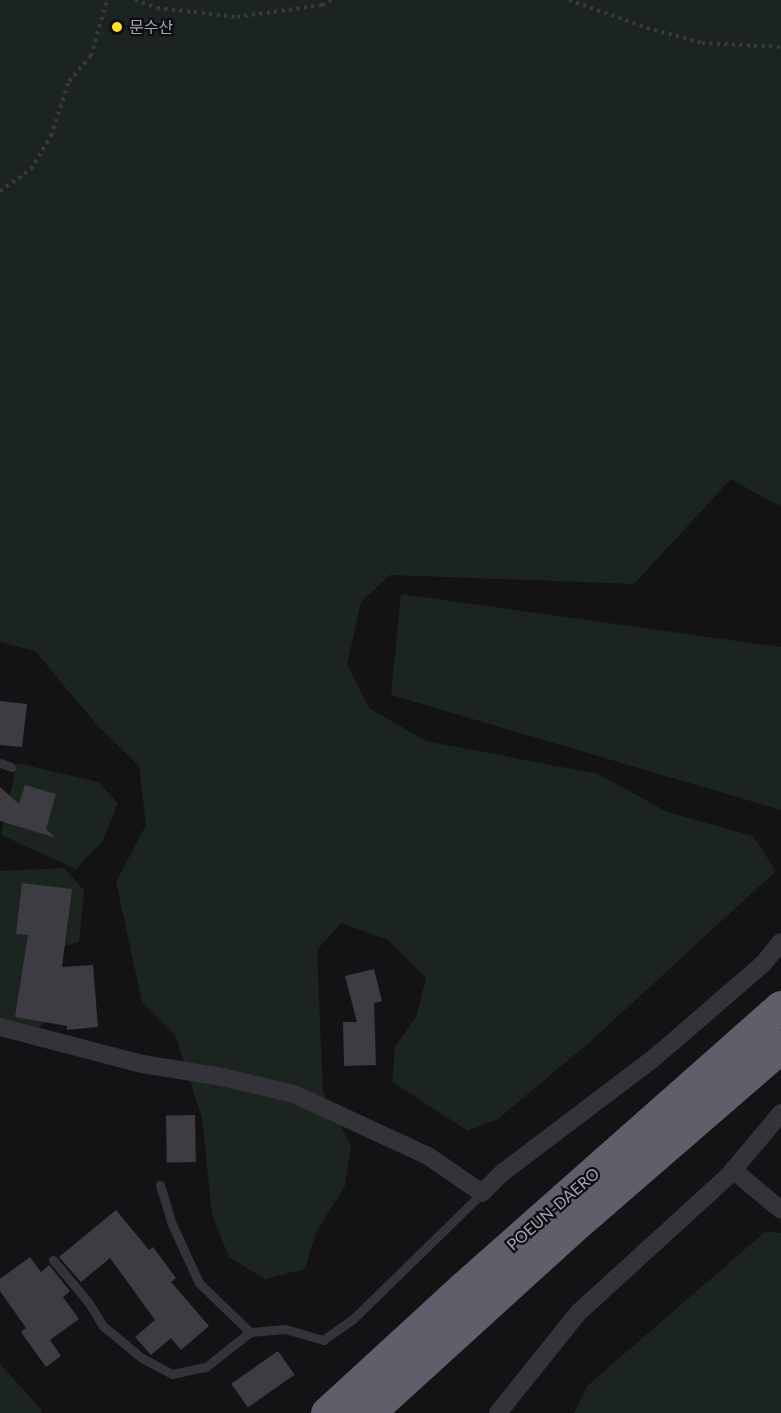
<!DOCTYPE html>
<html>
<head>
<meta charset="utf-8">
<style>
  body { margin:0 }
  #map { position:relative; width:781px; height:1413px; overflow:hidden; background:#131214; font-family:Lato,"Noto Sans KR",sans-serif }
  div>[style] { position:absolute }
  .green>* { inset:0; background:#1c241f }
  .building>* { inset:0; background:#3c3c42; transform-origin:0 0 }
  .path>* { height:4px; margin-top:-2px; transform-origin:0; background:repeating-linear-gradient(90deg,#393a40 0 3px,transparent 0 7.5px) }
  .lane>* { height:9px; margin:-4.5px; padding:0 4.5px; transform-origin:4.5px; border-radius:4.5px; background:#333339 }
  .street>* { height:18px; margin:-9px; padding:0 9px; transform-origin:9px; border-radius:9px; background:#333339 }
  .highway>* { height:33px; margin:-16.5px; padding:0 16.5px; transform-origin:16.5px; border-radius:16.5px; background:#5f5f6b }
  .dots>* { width:16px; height:16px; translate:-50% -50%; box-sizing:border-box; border:3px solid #0e0d0f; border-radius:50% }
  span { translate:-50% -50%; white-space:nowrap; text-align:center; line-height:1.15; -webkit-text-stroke:4.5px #0e0d0f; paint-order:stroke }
  .poi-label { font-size:16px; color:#a3a5b6 }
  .left { translate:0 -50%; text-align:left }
  .street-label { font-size:16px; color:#a3a5b6 }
</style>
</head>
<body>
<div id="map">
  <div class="green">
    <i style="clip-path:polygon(0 0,781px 0,781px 507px,731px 479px,634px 584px,390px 575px,361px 602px,347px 664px,369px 708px,426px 741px,598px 774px,667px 812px,753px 836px,776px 871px,591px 1041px,498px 1119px,468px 1131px,392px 1082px,395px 1047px,416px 1017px,426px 978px,388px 940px,341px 923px,317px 950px,323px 1092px,351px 1145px,345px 1186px,316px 1232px,305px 1269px,265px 1279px,229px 1257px,212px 1215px,202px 1118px,175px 1035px,142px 1002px,116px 882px,146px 825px,139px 766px,97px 725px,35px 651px,0 642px)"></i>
    <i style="clip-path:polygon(401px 594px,781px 647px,781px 810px,391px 695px)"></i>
    <i style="clip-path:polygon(17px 763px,98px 782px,118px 803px,102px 842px,76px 869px,1px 835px)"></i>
    <i style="clip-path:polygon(64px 868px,84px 890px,79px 942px,45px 951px,45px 1022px,35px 1031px,0 1019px,0 871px)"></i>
    <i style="clip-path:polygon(766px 1231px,781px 1233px,781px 1413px,574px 1413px,587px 1386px)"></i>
    <i style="clip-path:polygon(0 1364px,41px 1409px,42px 1413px,0 1413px)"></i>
  </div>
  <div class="building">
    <i style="clip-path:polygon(0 701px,27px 704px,22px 747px,0 745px)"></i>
    <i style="clip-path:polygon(25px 785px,56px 794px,46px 829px,56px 838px,0 821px,0 787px,19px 804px)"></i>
    <i style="clip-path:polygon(22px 883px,72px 889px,62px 967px,93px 965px,98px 1027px,67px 1030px,67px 1026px,15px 1017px,28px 935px,16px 934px)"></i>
    <i style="clip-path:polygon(374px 969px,382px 1001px,374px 1003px,376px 1065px,344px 1066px,343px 1022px,357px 1022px,345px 976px)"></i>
    <i style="left:195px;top:1115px;width:47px;height:29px;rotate:89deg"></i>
    <i style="clip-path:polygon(116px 1210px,149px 1250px,153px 1247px,176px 1278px,171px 1282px,209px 1326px,181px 1350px,171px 1338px,151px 1355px,135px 1337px,155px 1320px,110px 1258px,81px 1282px,59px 1257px)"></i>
    <i style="clip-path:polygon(30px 1257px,41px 1272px,49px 1265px,70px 1291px,63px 1297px,79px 1319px,50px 1340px,61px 1356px,46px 1367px,21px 1332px,26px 1328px,0 1291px,0 1279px)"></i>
    <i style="left:278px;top:1351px;width:29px;height:57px;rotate:55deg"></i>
  </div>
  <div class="path">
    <i style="left:135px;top:0;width:23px;rotate:20deg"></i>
    <i style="left:157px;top:8px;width:81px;rotate:6.4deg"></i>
    <i style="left:237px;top:17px;width:86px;rotate:-8deg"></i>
    <i style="left:322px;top:5px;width:12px;rotate:-24deg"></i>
    <i style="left:569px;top:0;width:83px;rotate:19.7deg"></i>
    <i style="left:647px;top:28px;width:57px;rotate:15.3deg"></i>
    <i style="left:702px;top:43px;width:79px;rotate:2.9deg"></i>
    <i style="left:0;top:191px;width:38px;rotate:-35deg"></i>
    <i style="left:31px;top:169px;width:39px;rotate:-59deg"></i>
    <i style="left:51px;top:136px;width:58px;rotate:-71.9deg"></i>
    <i style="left:69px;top:81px;width:33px;rotate:-49deg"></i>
    <i style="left:91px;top:56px;width:58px;rotate:-74.1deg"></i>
  </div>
  <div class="lane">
    <i style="left:0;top:763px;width:12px;rotate:20deg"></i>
    <i style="left:160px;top:1185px;width:39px;rotate:73deg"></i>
    <i style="left:171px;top:1222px;width:67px;rotate:65.3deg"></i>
    <i style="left:199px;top:1283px;width:71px;rotate:43.9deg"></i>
    <i style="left:53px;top:1260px;width:56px;rotate:50.1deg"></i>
    <i style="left:89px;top:1303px;width:27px;rotate:59deg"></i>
    <i style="left:103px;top:1326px;width:50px;rotate:39.4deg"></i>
    <i style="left:142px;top:1358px;width:34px;rotate:28deg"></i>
    <i style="left:172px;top:1374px;width:35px;rotate:-12deg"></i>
    <i style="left:206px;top:1367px;width:56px;rotate:-38.5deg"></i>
    <i style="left:250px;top:1332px;width:35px;rotate:-5deg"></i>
    <i style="left:285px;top:1329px;width:40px;rotate:16deg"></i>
    <i style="left:323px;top:1340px;width:37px;rotate:-35deg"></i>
    <i style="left:353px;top:1319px;width:180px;rotate:-44.3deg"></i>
  </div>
  <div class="street">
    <i style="left:0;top:1027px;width:147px;rotate:14.6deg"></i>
    <i style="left:142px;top:1064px;width:81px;rotate:9.2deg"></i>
    <i style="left:222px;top:1077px;width:74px;rotate:13.3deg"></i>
    <i style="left:294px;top:1094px;width:148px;rotate:24.8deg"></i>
    <i style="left:428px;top:1156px;width:65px;rotate:34.4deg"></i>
    <i style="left:482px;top:1193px;width:28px;rotate:-45deg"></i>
    <i style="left:502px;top:1173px;width:191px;rotate:-37.1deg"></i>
    <i style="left:654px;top:1058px;width:144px;rotate:-40.8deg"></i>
    <i style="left:763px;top:964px;width:28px;rotate:-51deg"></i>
    <i style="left:733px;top:1170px;width:62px;rotate:39.8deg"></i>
    <i style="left:498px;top:1413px;width:128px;rotate:-51.3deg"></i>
    <i style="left:578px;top:1313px;width:206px;rotate:-42.4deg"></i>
    <i style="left:730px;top:1174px;width:80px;rotate:-50.1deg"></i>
  </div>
  <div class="highway">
    <i style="left:327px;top:1413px;width:185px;rotate:-42.6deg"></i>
    <i style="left:463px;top:1288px;width:424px;rotate:-41.5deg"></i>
    <i style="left:368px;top:1413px;width:273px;rotate:-42.3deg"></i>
    <i style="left:570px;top:1229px;width:279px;rotate:-40.9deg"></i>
  </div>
  <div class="dots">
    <i style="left:117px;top:27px;background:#fee021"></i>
  </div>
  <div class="poi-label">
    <span class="left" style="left:129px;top:27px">문수산</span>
  </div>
  <div class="street-label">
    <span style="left:553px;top:1209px;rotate:-41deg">POEUN-DAERO</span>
  </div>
</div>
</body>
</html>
